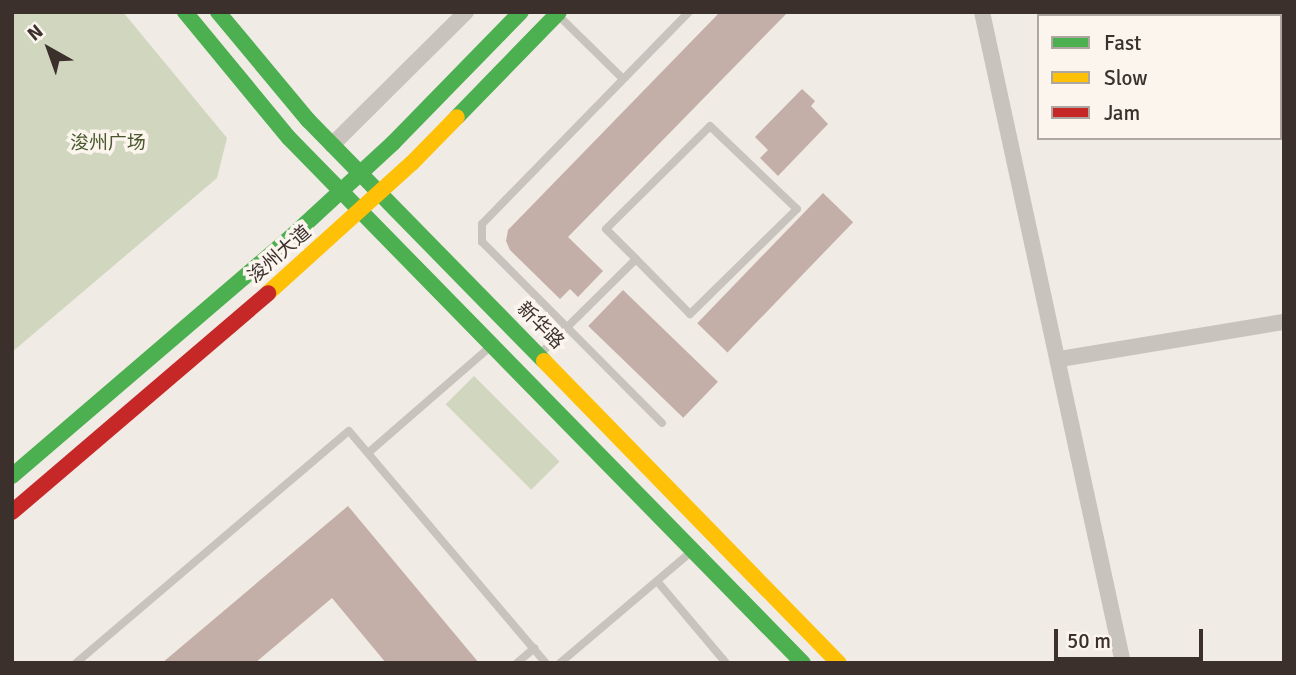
<!DOCTYPE html>
<html>
<head>
<meta charset="utf-8">
<style>
  body { margin:0 }
  #map { position:relative; width:1296px; height:675px; overflow:hidden; background:#f0ebe5; font-family:Signika,"Noto Sans SC",sans-serif }
  div>[style] { position:absolute }
  .green>* { inset:0; background:#d1d6bf; transform-origin:0 0 }
  .building>* { inset:0; background:#c3afa7; transform-origin:0 0 }
  .lane>* { height:8px; margin:-4px; padding:0 4px; transform-origin:4px; border-radius:4px; background:#c9c3be }
  .street>* { height:16px; margin:-8px; padding:0 8px; transform-origin:8px; border-radius:8px; background:#c9c3be }
  .fast>* { height:16px; margin:-8px; padding:0 8px; transform-origin:8px; border-radius:8px; background:#4caf50 }
  .slow>* { height:16px; margin:-8px; padding:0 8px; transform-origin:8px; border-radius:8px; background:#ffc107 }
  .jam>* { height:16px; margin:-8px; padding:0 8px; transform-origin:8px; border-radius:8px; background:#c62828 }
  span { translate:-50% -50%; white-space:nowrap; text-align:center; line-height:1.15; -webkit-text-stroke:7px #fbf5ee; paint-order:stroke }
  .park-label { font-size:19px; color:#4a5a2e }
  .street-label { font-size:19px; color:#3b302b }
  .frame { position:absolute; inset:0; border:14px solid #3b302b; pointer-events:none }
  .legend { position:absolute; left:1037px; top:14px; width:245px; height:126px; box-sizing:border-box; background:#fbf5ee; border:2px solid #aea6a0; margin:0; padding:9px 12px; list-style:none; font-size:21px; color:#3b302b }
  .legend li { display:flex; align-items:center; gap:14px; height:35px }
  .legend b { width:35px; border:2px solid #aea6a0 }
  .north { position:absolute; left:14px; top:14px; width:70px; height:70px; -webkit-text-stroke:5px #fbf5ee; paint-order:stroke; rotate:320deg; font-size:19px; font-weight:700; line-height:28px; text-align:center; color:#3b302b }
  .north::after { content:''; display:block; margin:auto; width:24px; height:32px; background:#3b302b; clip-path:polygon(50% 0,100% 100%,50% 72%,0 100%) }
  .scale { position:absolute; left:1054px; top:629px; width:149px; height:32px; box-sizing:border-box; border:4px solid #3b302b; border-top:0; padding-left:9px; font-size:21px; line-height:24px; white-space:nowrap; color:#3b302b; -webkit-text-stroke:5px #fbf5ee; paint-order:stroke }
</style>
</head>
<body>
<div id="map">
  <div class="green">
    <i style="clip-path:polygon(12px 12px,123px 12px,227px 138px,217px 178px,12px 352px)"></i>
    <i style="left:474px;top:376px;width:121px;height:40px;rotate:45deg"></i>
  </div>
  <div class="building">
    <i style="clip-path:polygon(720px 12px,788px 12px,568px 237px,603px 271px,578px 297px,570px 289px,560px 299px,510px 250px,506px 241px,508px 230px)"></i>
    <i style="clip-path:polygon(802px 89px,815px 101px,811px 106px,828px 124px,778px 176px,760px 158px,768px 150px,755px 137px)"></i>
    <i style="left:823px;top:193px;width:42px;height:181px;rotate:44deg"></i>
    <i style="left:623px;top:290px;width:132px;height:50px;rotate:44deg"></i>
    <i style="clip-path:polygon(348px 506px,479px 663px,386px 663px,332px 598px,255px 663px,162px 663px)"></i>
  </div>
  <div class="lane">
    <i style="left:560px;top:17px;width:88px;rotate:44.5deg"></i>
    <i style="left:539px;top:355px;width:136px;rotate:-44.7deg"></i>
    <i style="left:636px;top:259px;width:42px;rotate:-135deg"></i>
    <i style="left:606px;top:229px;width:146px;rotate:-44.7deg"></i>
    <i style="left:710px;top:126px;width:120px;rotate:43.7deg"></i>
    <i style="left:797px;top:209px;width:150px;rotate:135.5deg"></i>
    <i style="left:690px;top:314px;width:77px;rotate:-134.5deg"></i>
    <i style="left:662px;top:423px;width:255px;rotate:-134.8deg"></i>
    <i style="left:482px;top:242px;width:18px;rotate:-90deg"></i>
    <i style="left:482px;top:224px;width:296px;rotate:-45.7deg"></i>
    <i style="left:368px;top:453px;width:162px;rotate:-41deg"></i>
    <i style="left:657px;top:581px;width:107px;rotate:49.9deg"></i>
    <i style="left:76px;top:663px;width:358px;rotate:-40.4deg"></i>
    <i style="left:349px;top:431px;width:304px;rotate:49.7deg"></i>
    <i style="left:517px;top:663px;width:23px;rotate:-41deg"></i>
    <i style="left:560px;top:663px;width:172px;rotate:-40.3deg"></i>
  </div>
  <div class="street">
    <i style="left:982px;top:12px;width:666px;rotate:77.78deg"></i>
    <i style="left:332px;top:145px;width:189px;rotate:-44.8deg"></i>
    <i style="left:1066px;top:358px;width:221px;rotate:-9.4deg"></i>
  </div>
  <div class="fast">
    <i style="left:185px;top:12px;width:163px;rotate:50.5deg"></i>
    <i style="left:289px;top:138px;width:735px;rotate:45.61deg"></i>
    <i style="left:218px;top:12px;width:141px;rotate:50.2deg"></i>
    <i style="left:308px;top:120px;width:337px;rotate:45.6deg"></i>
    <i style="left:457px;top:117px;width:146px;rotate:-45.8deg"></i>
    <i style="left:12px;top:476px;width:366px;rotate:-40.6deg"></i>
    <i style="left:290px;top:238px;width:140px;rotate:-42.7deg"></i>
    <i style="left:393px;top:143px;width:183px;rotate:-45.7deg"></i>
  </div>
  <div class="slow">
    <i style="left:268px;top:293px;width:194px;rotate:-42.1deg"></i>
    <i style="left:412px;top:163px;width:64px;rotate:-45.6deg"></i>
    <i style="left:544px;top:361px;width:422px;rotate:45.7deg"></i>
  </div>
  <div class="jam">
    <i style="left:12px;top:512px;width:337px;rotate:-40.5deg"></i>
  </div>
  <div class="park-label">
    <span style="left:108px;top:144px">浚州广场</span>
  </div>
  <div class="street-label">
    <span style="left:280px;top:255px;rotate:-41deg">浚州大道</span>
    <span style="left:540px;top:326px;rotate:45deg">新华路</span>
  </div>
  <div class="frame"></div>
  <ul class="legend">
  <li><b style="height:9px;background:#4caf50"></b>Fast</li>
  <li><b style="height:9px;background:#ffc107"></b>Slow</li>
  <li><b style="height:9px;background:#c62828"></b>Jam</li>
  </ul>
  <div class="north">N</div>
  <div class="scale">50 m</div>
</div>
</body>
</html>
